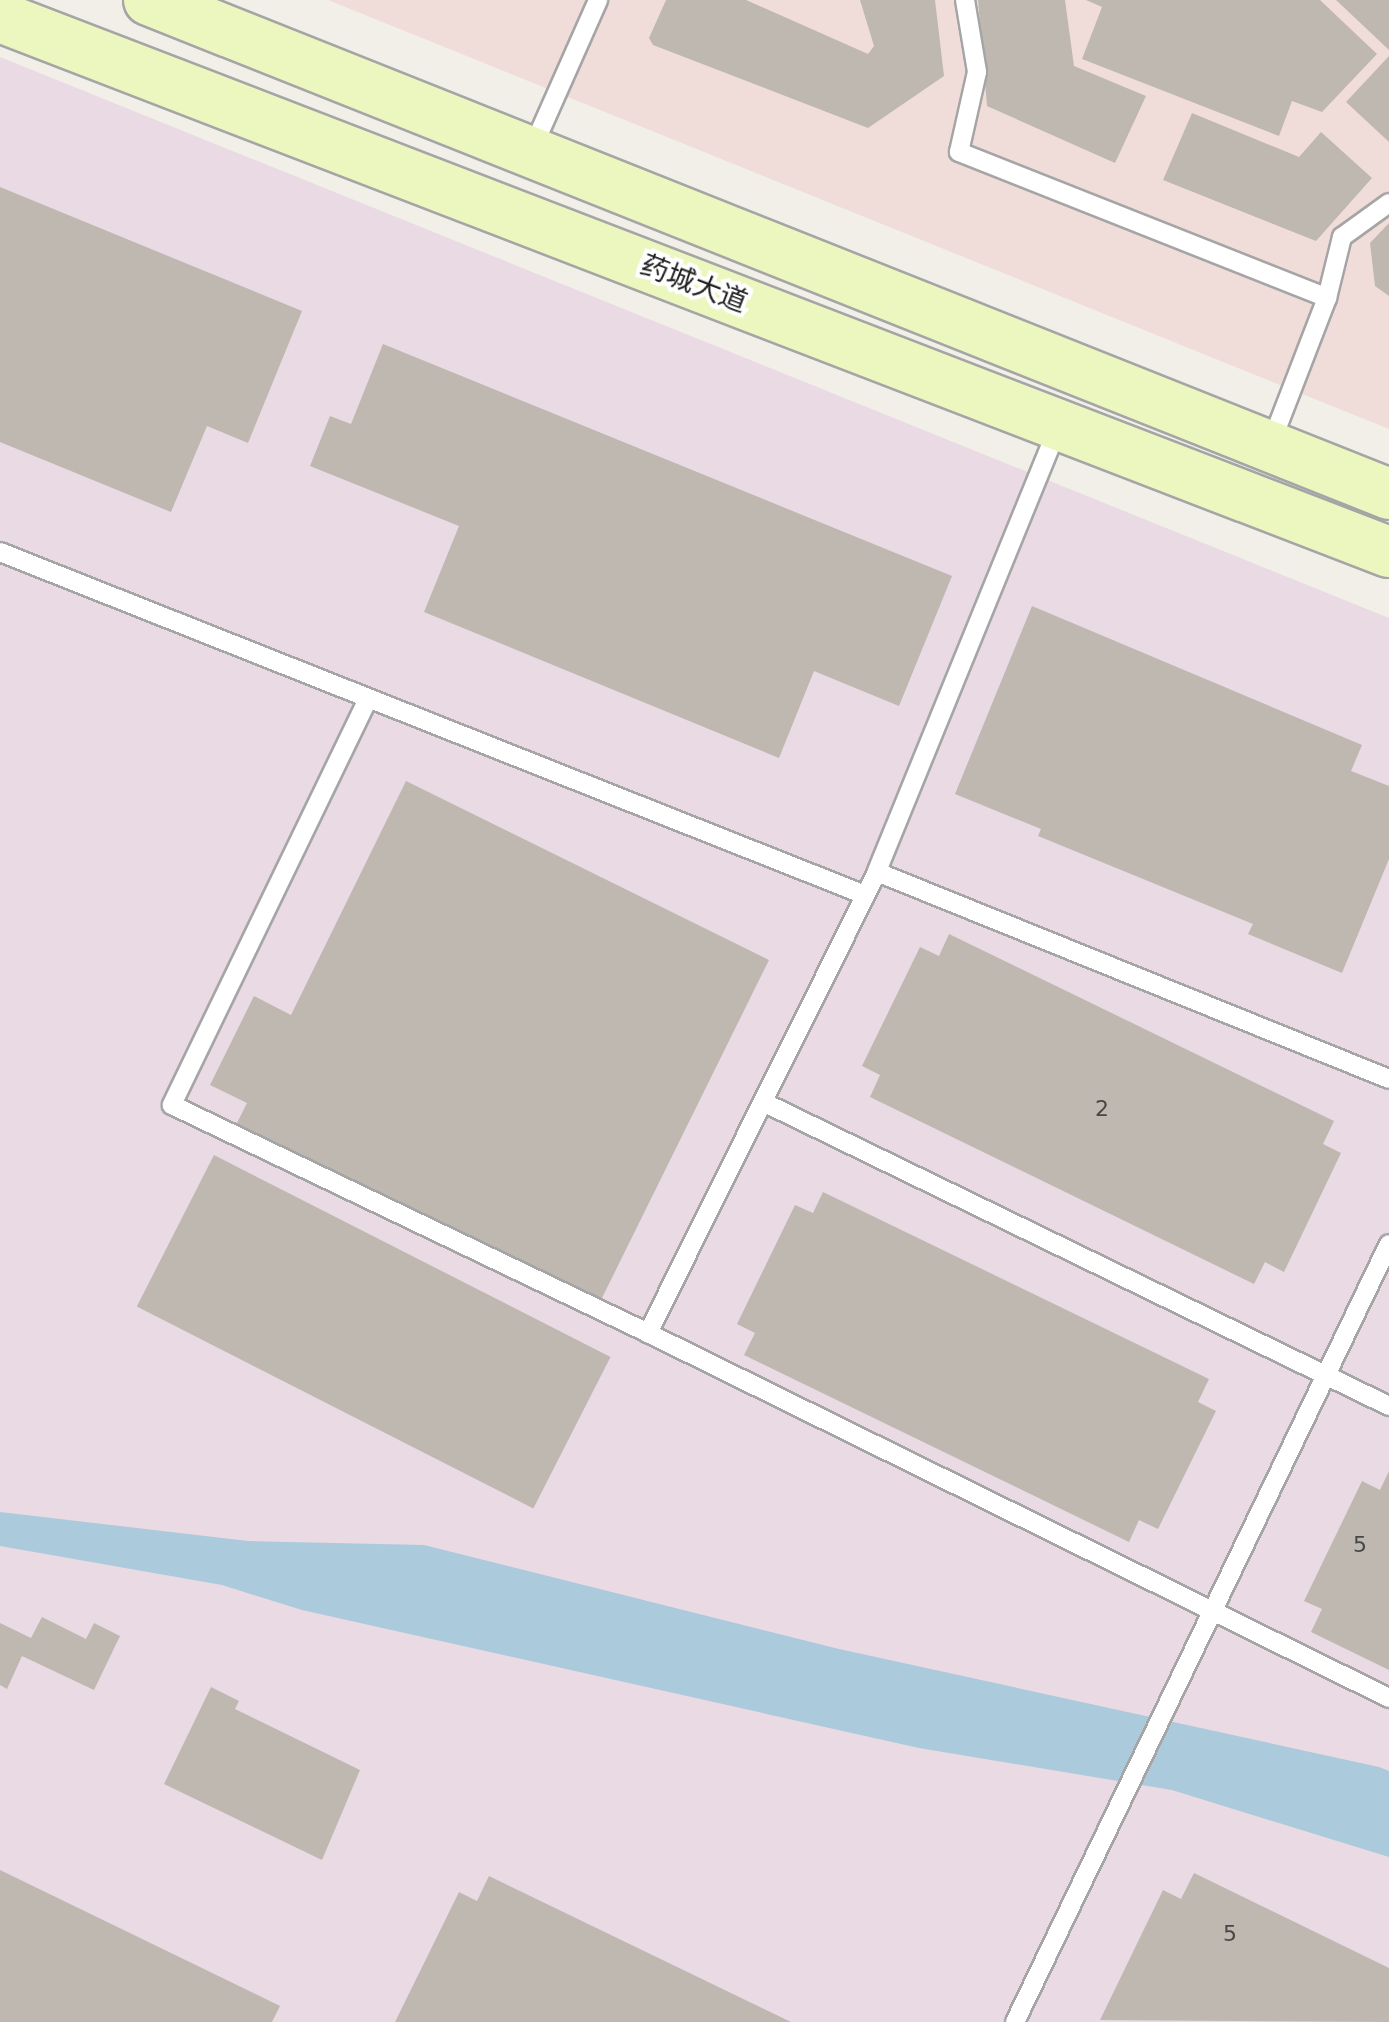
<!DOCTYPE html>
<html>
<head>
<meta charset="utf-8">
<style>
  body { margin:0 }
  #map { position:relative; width:1389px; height:2022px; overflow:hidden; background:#f1efe8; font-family:"DejaVu Sans","Noto Sans SC",sans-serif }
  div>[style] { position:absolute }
  .commercial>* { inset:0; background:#f0ddd9 }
  .industrial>* { inset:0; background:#e9dae4 }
  .water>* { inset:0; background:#abcadc }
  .building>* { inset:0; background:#beb8b1; transform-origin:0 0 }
  .roads { filter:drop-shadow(2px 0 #a5a5a5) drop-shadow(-2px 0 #a5a5a5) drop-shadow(0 2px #a5a5a5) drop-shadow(0 -2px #a5a5a5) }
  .service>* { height:18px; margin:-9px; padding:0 9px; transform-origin:9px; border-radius:9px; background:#fff }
  .secondary>* { height:50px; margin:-25px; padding:0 25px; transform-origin:25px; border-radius:25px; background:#ecf7c0 }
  span { translate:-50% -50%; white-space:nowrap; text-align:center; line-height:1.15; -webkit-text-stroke:8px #fff; paint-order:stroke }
  .number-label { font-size:22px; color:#484745 }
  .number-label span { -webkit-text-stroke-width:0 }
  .street-label { font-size:28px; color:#212121 }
</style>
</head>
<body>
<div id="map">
  <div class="commercial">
    <i style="clip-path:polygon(328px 0,1389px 0,1389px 429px)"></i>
  </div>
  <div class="industrial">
    <i style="clip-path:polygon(0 57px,1389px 618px,1389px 2022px,0 2022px)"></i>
  </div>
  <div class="water">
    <i style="clip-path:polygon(0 1512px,248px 1541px,424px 1545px,839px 1649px,1379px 1767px,1389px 1771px,1389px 1857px,1172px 1790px,919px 1748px,302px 1610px,222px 1585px,0 1546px)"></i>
  </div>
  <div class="building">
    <i style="clip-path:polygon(666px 0,746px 0,868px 54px,874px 46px,860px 0,935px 0,944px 76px,868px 128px,653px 45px,649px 38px)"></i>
    <i style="clip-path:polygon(978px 0,1065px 0,1074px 66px,1146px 96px,1115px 163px,987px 106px)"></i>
    <i style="clip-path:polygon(1086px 0,1320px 0,1377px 54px,1322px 112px,1292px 101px,1279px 136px,1082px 59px,1102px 7px)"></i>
    <i style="clip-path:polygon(1336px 0,1389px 0,1389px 50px)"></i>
    <i style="clip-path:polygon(1389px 56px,1389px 142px,1346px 102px)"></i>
    <i style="clip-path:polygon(1192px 113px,1299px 157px,1321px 132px,1372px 178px,1316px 241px,1163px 180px)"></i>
    <i style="clip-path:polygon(0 187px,302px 311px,248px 443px,207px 426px,171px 512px,0 442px)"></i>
    <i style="clip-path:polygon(1389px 223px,1389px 296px,1375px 286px,1370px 243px)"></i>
    <i style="clip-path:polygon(383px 344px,952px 576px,899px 706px,814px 671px,779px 758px,424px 612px,459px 526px,310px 466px,330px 416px,351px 424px)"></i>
    <i style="clip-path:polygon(1032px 606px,1362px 745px,1351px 771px,1389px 786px,1389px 859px,1342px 973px,1248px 934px,1253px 924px,1038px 836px,1041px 829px,955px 794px)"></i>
    <i style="clip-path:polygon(406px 781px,769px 960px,599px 1304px,236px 1125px,247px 1103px,210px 1085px,254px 996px,291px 1015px)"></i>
    <i style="clip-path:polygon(949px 934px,1334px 1121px,1323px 1144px,1341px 1153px,1284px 1272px,1265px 1262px,1254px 1284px,870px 1097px,880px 1075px,862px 1066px,920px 947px,939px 956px)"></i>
    <i style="left:214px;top:1155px;width:445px;height:170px;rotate:27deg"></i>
    <i style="clip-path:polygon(823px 1192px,1209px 1379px,1198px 1402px,1216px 1411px,1158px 1529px,1139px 1520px,1129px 1542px,744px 1355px,755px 1333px,737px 1324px,795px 1205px,813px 1213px)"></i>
    <i style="clip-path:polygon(1389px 1471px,1389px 1670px,1311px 1632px,1322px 1609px,1304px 1601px,1362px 1481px,1380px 1490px)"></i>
    <i style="clip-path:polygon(42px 1617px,86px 1639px,94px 1623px,120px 1636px,94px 1690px,22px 1656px,7px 1689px,0 1685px,0 1623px,31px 1638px)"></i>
    <i style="clip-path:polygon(211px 1687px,239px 1701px,235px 1709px,360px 1770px,322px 1860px,164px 1784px)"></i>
    <i style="clip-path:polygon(0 1870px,280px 2006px,272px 2022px,0 2022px)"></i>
    <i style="clip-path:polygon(1194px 1873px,1389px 1968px,1389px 2022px,1100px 2020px,1163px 1890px,1181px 1899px)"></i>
    <i style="clip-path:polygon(489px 1876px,791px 2022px,395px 2022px,459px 1892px,477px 1901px)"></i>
  </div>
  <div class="roads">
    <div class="service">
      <i style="left:965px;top:0;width:73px;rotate:80.5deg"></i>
      <i style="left:977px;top:72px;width:82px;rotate:102.7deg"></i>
      <i style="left:959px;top:152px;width:396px;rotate:21.6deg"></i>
      <i style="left:1327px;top:298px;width:159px;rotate:111.1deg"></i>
      <i style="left:533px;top:147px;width:161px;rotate:-66.1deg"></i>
      <i style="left:1327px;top:298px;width:63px;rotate:-76.2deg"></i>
      <i style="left:1342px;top:237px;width:58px;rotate:-35.9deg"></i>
      <i style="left:1057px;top:430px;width:477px;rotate:112.2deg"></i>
      <i style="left:877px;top:872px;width:515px;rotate:116.42deg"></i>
      <i style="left:648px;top:1333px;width:826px;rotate:26.22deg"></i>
      <i style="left:0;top:552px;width:931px;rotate:21.63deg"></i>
      <i style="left:368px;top:699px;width:451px;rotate:115.8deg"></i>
      <i style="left:172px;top:1105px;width:528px;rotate:25.59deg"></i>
      <i style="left:877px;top:872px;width:552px;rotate:22.01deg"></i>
      <i style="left:763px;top:1102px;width:696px;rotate:25.9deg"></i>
      <i style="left:1015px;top:2022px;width:863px;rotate:-64.33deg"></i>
    </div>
    <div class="secondary">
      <i style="left:149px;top:0;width:1335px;rotate:21.72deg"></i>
      <i style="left:0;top:17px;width:1488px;rotate:21.07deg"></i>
    </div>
  </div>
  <div class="number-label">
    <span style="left:1102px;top:1109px">2</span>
    <span style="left:1360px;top:1545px">5</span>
    <span style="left:1230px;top:1934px">5</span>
  </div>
  <div class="street-label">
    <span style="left:694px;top:284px;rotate:21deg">药城大道</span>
  </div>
</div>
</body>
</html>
